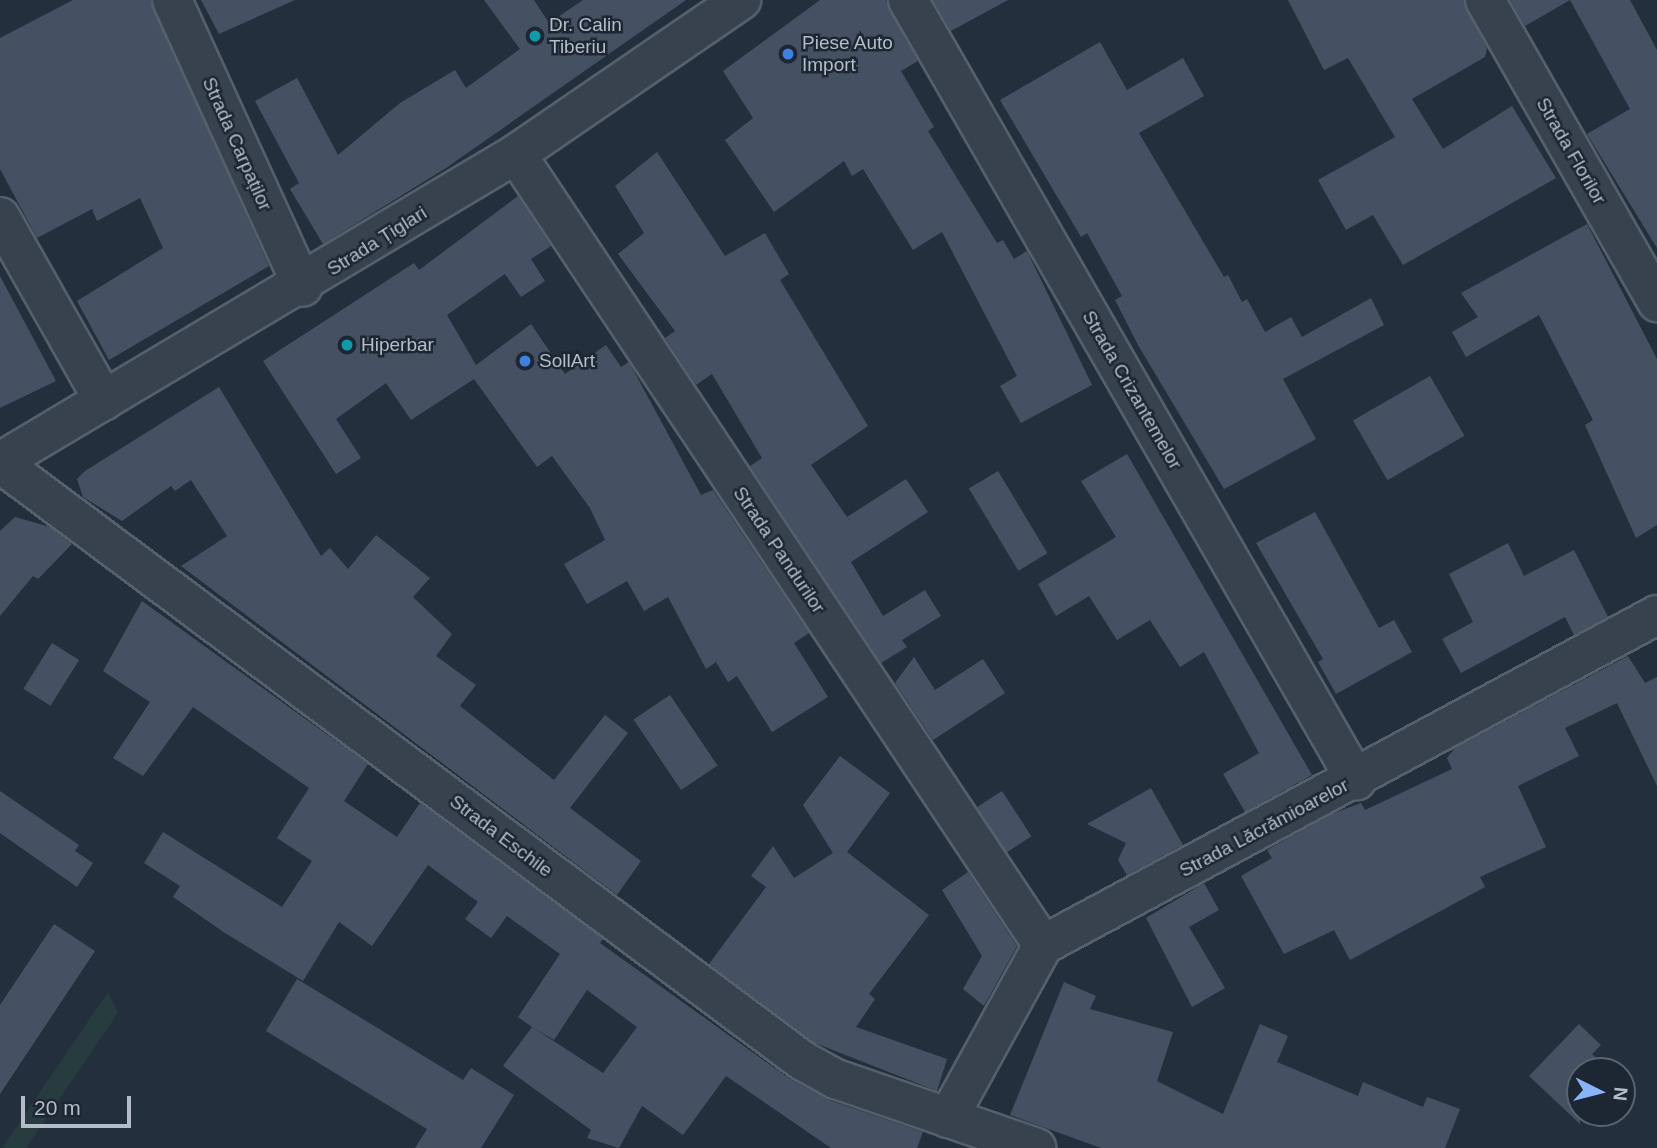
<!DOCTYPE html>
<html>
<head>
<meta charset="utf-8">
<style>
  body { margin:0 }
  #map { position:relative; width:1657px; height:1148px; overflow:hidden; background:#242f3e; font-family:Helvetica,sans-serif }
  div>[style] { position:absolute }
  .green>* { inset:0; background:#263c3f }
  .building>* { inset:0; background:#455162; transform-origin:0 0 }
  .roads { filter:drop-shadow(2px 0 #565f6c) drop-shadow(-2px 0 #565f6c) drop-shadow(0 2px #565f6c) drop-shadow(0 -2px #565f6c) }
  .minor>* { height:38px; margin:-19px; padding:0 19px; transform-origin:19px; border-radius:19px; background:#38414e }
  .dots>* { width:19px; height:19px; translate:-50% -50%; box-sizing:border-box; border:4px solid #1d2633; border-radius:50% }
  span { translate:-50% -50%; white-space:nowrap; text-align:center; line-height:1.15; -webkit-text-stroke:5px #1d2633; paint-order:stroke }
  .poi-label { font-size:19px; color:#b4bcc9 }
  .left { translate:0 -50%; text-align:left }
  .street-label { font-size:19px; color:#b4bcc9 }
  .north { position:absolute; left:1566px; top:1057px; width:70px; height:70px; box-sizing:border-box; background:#1d2633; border:2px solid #59626f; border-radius:50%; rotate:96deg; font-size:19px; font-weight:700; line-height:28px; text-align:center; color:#b4bcc9 }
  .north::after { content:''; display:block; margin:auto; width:24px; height:32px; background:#8ab4f8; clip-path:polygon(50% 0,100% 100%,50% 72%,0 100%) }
  .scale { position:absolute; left:21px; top:1096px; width:110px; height:32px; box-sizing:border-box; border:4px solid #b4bcc9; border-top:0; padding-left:9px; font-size:21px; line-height:24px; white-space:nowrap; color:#b4bcc9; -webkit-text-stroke:5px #1d2633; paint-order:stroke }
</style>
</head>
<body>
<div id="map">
  <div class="green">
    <i style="clip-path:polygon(108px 992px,118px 1013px,26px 1148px,2px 1148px)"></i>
  </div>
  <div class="building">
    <i style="clip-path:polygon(73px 0,150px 0,269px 266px,109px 360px,77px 301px,163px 248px,140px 198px,97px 221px,92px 209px,37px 238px,0 169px,0 38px)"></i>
    <i style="clip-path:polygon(201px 0,295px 0,219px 34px)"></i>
    <i style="clip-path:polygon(484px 0,534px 0,549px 23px,583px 0,686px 0,446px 168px,323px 244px,290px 189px,299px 183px,255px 101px,297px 78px,338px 155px,400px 103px,455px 70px,466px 88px,520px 49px)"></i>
    <i style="clip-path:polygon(820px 0,886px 0,918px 61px,901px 71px,934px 127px,928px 131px,997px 243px,1003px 240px,1014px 259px,1027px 251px,1092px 385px,1021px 423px,1000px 386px,1017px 376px,942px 232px,913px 250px,863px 169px,852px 176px,844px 161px,774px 212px,725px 140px,753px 118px,723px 71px)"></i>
    <i style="clip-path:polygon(933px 0,1008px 0,951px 31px)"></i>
    <i style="clip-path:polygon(1288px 0,1463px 0,1487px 48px,1485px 57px,1412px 99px,1443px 149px,1512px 106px,1556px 178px,1403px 265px,1373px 215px,1346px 230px,1318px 180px,1395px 137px,1348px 58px,1324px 70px)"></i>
    <i style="clip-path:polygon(1510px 0,1570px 0,1525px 26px)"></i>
    <i style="clip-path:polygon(1570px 0,1630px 0,1657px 50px,1657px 248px,1587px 134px,1630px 109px)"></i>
    <i style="clip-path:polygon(1100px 42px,1127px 90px,1183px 58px,1204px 96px,1139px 133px,1224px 277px,1228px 275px,1242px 302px,1247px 299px,1265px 332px,1291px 317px,1302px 337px,1371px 298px,1384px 325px,1283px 379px,1316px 439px,1224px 489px,1138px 345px,1115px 300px,1122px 296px,1087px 233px,1081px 237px,1000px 100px)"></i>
    <i style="clip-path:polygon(657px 152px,725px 256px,765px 233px,789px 274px,780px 280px,868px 426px,811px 465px,847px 517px,906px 479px,928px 512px,851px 562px,883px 616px,925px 590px,941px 616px,902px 640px,907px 647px,881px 663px,750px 466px,762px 458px,712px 374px,696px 385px,665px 338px,675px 331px,618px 254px,644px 233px,615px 186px)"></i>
    <i style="clip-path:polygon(518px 196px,551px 246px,531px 259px,545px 281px,521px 297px,505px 274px,447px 315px,476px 365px,531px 324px,565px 374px,606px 345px,621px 367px,629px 362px,701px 495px,713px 490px,809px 633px,794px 643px,828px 697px,772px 732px,737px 676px,728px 682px,716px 662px,706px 669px,668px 597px,644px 611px,627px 581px,587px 604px,564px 564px,605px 540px,590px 508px,552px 456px,537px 467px,474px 379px,411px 420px,386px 383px,336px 419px,361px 458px,336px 474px,263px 361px,414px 263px,419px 270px)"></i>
    <i style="clip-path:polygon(1587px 224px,1657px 359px,1657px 525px,1636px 538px,1585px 425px,1593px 420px,1539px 315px,1466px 357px,1452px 332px,1478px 317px,1461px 293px)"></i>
    <i style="clip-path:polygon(0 276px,56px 381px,0 408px)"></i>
    <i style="left:1430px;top:376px;width:69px;height:89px;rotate:60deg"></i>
    <i style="clip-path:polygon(219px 387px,321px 556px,330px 548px,348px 569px,376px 535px,430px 578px,413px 597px,452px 634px,436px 656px,476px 685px,460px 706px,554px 780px,605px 715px,628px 733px,570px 808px,641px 861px,617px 895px,181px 566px,227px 536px,191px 480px,175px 491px,171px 486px,122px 521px,83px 497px,77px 479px,85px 471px)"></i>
    <i style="clip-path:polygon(1127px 454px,1312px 775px,1245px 812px,1223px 774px,1259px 753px,1204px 652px,1180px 667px,1150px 620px,1117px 640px,1089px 596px,1056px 616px,1038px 584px,1116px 537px,1081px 481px)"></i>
    <i style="left:998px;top:471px;width:96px;height:34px;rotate:59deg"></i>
    <i style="clip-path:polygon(1315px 512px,1379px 628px,1394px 620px,1412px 652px,1336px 694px,1318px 662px,1323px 659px,1256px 543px)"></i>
    <i style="clip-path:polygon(15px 517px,50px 527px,72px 544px,38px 579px,33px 576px,0 616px,0 531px)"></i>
    <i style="clip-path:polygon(1508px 543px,1524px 576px,1574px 550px,1608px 617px,1574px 635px,1565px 617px,1461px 673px,1442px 639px,1473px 622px,1449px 574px)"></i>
    <i style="clip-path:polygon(evenodd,142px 601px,368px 764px,344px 801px,397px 837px,420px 803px,603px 939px,600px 943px,790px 1079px,829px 1100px,923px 1132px,917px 1148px,831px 1148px,726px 1076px,683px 1135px,642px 1106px,619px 1148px,587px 1138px,591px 1130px,503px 1066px,532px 1027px,518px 1017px,560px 954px,507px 916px,491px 938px,465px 919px,478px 902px,428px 865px,372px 946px,339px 922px,303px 981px,225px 933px,173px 897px,180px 886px,144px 863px,163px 832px,282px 907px,312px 861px,277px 838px,309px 788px,193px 707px,143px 776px,113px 758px,150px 702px,103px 671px,142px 601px,587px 990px,637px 1027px,603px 1073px,532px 1027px,554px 1040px,587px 990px)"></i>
    <i style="left:52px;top:643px;width:32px;height:54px;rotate:32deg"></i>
    <i style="clip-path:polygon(1628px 656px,1645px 683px,1657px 677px,1657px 786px,1617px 703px,1565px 728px,1579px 756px,1518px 786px,1546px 847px,1480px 877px,1485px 887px,1350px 960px,1334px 930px,1284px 954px,1241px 876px,1272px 858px,1267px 850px,1334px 813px,1361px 803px,1365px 810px,1452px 769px,1447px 758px,1455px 748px)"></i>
    <i style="clip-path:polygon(914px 657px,935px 690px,983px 659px,1005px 693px,933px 740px,895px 683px)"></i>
    <i style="left:670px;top:695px;width:85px;height:44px;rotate:56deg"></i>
    <i style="clip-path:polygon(840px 756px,890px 793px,847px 852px,929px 915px,869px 994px,875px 999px,856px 1027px,947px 1059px,937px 1091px,815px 1043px,709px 964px,766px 887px,751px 876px,773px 846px,794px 878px,833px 853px,803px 805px)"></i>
    <i style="clip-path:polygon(1151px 788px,1183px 845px,1127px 875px,1118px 860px,1126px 843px,1087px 824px)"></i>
    <i style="clip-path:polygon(0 791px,79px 845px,75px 851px,93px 863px,77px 887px,0 833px)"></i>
    <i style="left:1002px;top:791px;width:54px;height:30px;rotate:57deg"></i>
    <i style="clip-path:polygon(968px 872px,1017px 946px,984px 1006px,963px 989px,982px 956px,942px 890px)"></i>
    <i style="clip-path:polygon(1204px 883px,1219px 910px,1189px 927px,1225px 988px,1192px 1007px,1146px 918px)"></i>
    <i style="clip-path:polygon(54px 924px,95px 951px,0 1094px,0 1005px)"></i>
    <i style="clip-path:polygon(297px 979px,463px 1080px,471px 1068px,514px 1095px,481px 1148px,415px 1148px,427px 1129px,266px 1031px)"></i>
    <i style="clip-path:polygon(1064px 982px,1096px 996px,1090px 1009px,1173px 1032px,1157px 1081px,1223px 1114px,1260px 1024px,1288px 1036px,1277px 1062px,1358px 1096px,1363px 1082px,1423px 1107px,1427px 1097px,1460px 1109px,1445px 1148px,1101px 1148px,1010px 1115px)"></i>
    <i style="clip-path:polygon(1579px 1024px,1601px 1045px,1592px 1054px,1609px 1071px,1580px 1071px,1580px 1124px,1529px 1076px)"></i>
  </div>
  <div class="roads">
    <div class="minor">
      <i style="left:172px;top:0;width:315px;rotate:65.5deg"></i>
      <i style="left:908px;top:0;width:900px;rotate:60.13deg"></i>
      <i style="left:1485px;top:0;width:348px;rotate:60.3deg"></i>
      <i style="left:516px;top:154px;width:950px;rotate:56.33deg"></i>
      <i style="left:0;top:217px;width:211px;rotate:60.5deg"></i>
      <i style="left:0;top:462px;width:601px;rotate:-30.83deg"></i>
      <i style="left:516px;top:154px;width:273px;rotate:-34.4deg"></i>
      <i style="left:0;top:463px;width:1001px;rotate:36.68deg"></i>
      <i style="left:803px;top:1061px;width:38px;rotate:29deg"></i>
      <i style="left:836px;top:1079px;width:212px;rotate:19deg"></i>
      <i style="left:948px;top:1118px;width:197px;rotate:-61.2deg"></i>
      <i style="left:1043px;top:945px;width:697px;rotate:-28.26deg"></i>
    </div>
  </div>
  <div class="dots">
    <i style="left:535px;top:36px;background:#0f9aa8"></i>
    <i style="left:788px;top:54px;background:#3f7fe0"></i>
    <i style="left:347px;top:345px;background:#0f9aa8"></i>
    <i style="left:525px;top:361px;background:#3f7fe0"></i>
  </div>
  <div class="poi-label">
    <span class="left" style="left:549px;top:36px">Dr. Calin<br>Tiberiu</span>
    <span class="left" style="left:802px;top:54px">Piese Auto<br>Import</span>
    <span class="left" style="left:361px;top:345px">Hiperbar</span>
    <span class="left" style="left:539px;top:361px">SollArt</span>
  </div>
  <div class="street-label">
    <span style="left:237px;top:144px;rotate:66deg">Strada Carpaților</span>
    <span style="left:1571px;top:151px;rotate:60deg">Strada Florilor</span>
    <span style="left:377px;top:241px;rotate:-32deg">Strada Țiglari</span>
    <span style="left:1132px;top:390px;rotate:60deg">Strada Crizantemelor</span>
    <span style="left:779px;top:550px;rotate:56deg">Strada Pandurilor</span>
    <span style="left:1264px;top:828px;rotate:-28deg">Strada Lăcrămioarelor</span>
    <span style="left:501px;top:836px;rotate:37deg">Strada Eschile</span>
  </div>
  <div class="north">N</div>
  <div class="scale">20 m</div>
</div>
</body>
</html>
